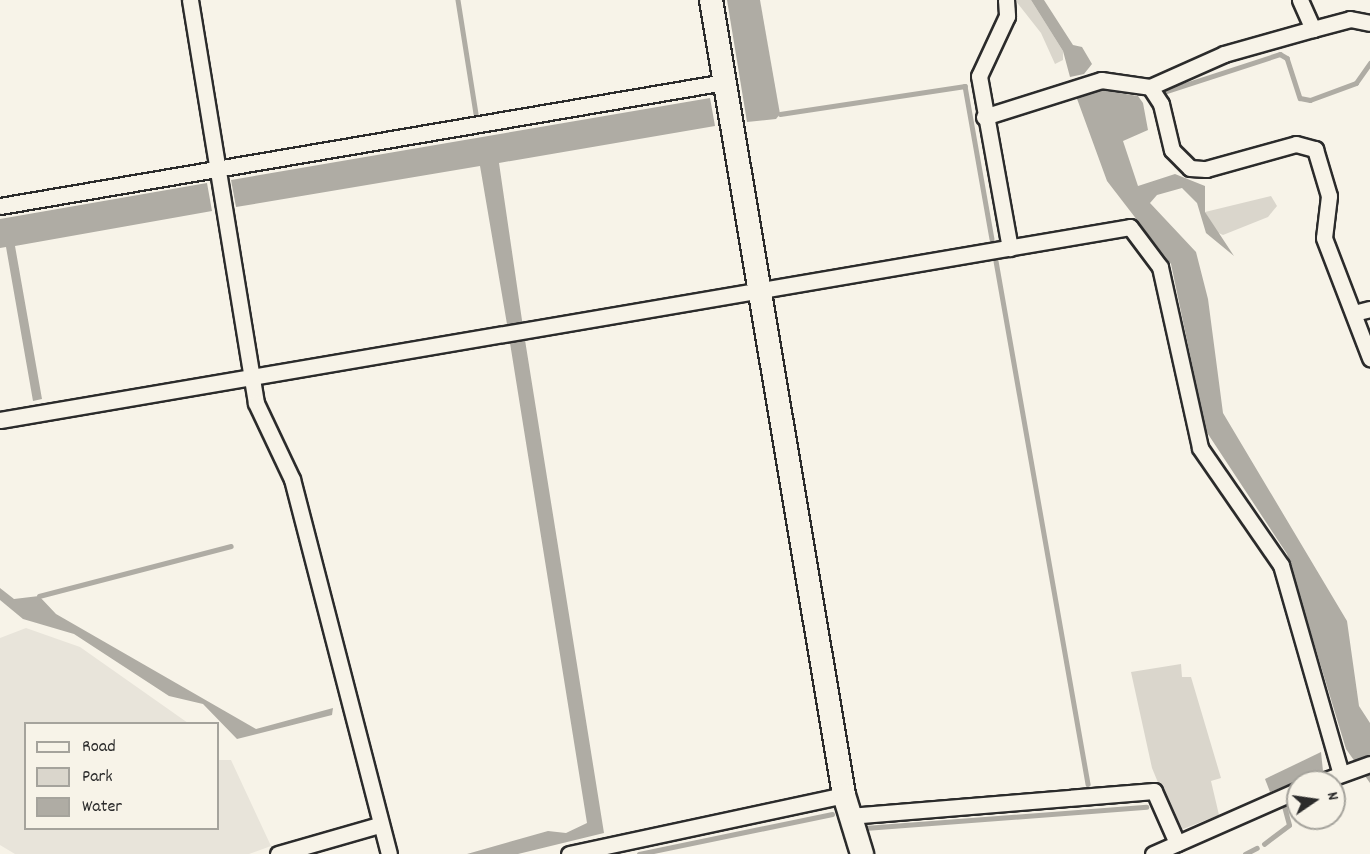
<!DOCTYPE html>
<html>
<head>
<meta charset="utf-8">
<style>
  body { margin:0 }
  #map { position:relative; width:1370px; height:854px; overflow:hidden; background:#f7f3e8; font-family:Dekko,sans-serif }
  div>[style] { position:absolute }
  .built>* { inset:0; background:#e8e4da }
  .green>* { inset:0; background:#dad6cc }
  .water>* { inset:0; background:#afaca4 }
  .stream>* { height:4.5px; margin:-2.25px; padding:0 2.25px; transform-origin:2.25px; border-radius:2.25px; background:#afaca4 }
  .roads { filter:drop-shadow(2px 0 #2b2b2b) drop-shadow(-2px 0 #2b2b2b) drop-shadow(0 2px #2b2b2b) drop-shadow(0 -2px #2b2b2b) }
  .street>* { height:15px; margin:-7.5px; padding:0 7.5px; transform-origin:7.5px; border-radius:7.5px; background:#f7f3e8 }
  .secondary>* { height:22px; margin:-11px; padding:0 11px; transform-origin:11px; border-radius:11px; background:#f7f3e8 }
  span { translate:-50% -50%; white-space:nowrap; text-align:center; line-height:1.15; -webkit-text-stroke:4.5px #f7f3e8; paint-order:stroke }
  .legend { position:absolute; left:24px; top:722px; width:195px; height:108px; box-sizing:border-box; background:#f7f3e8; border:2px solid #a5a39c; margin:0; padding:8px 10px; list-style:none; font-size:18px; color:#2b2b2b }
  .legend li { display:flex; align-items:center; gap:12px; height:30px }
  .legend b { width:30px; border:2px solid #a5a39c }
  .north { position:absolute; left:1286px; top:770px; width:60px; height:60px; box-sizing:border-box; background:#f7f3e8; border:2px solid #a5a39c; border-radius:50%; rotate:77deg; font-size:16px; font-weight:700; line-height:24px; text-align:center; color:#2b2b2b }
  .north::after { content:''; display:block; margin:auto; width:21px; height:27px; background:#2b2b2b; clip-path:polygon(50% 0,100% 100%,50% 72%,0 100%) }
</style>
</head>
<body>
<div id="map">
  <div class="built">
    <i style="clip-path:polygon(26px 628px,80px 647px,188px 723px,26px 724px,26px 828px,218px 828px,218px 760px,231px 760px,271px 846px,249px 854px,15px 854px,0 845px,0 638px)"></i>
  </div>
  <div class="green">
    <i style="clip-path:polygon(1015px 0,1031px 0,1063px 51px,1063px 60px,1055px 64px,1041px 33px)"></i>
    <i style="clip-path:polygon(1271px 196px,1277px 206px,1268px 217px,1223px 235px,1214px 231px,1205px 212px)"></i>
    <i style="clip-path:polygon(1181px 664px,1182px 677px,1191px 677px,1221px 778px,1211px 781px,1219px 815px,1178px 831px,1152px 768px,1131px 672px)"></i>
  </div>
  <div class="water">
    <i style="clip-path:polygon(727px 0,760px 0,780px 114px,776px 119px,747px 122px)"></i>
    <i style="clip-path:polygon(1031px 0,1044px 0,1073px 45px,1082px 47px,1092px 64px,1084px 74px,1070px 77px,1063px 51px)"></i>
    <i style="clip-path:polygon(1101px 90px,1138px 96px,1143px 103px,1148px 130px,1123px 141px,1138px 186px,1175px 174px,1205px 186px,1205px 212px,1234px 256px,1206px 233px,1197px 203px,1182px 188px,1157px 195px,1150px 203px,1196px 252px,1208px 299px,1223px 413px,1347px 621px,1359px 706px,1370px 723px,1370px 783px,1346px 749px,1287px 554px,1206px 431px,1171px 264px,1107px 181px,1076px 96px)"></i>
    <i style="clip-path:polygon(710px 98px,715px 126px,499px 163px,523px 327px,508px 330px,480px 166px,236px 207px,231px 180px)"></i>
    <i style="clip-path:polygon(207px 183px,212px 211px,15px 246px,42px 399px,33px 401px,6px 247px,0 248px,0 219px)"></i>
    <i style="clip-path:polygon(525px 340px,604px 833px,518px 854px,467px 854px,548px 831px,566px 833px,587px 823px,510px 343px)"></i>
    <i style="clip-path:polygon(0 588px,14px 599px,39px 596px,56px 614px,256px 729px,333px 708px,332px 715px,237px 739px,203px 704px,169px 696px,74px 634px,23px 619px,0 600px)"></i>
    <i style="clip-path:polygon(1321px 752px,1323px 771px,1270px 792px,1265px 779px)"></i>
  </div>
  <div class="stream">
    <i style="left:458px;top:0;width:115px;rotate:81deg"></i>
    <i style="left:1164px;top:92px;width:122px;rotate:-18.1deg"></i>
    <i style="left:1280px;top:54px;width:8px;rotate:30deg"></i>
    <i style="left:1287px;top:58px;width:42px;rotate:72deg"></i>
    <i style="left:1300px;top:98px;width:10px;rotate:11deg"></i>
    <i style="left:1310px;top:100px;width:49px;rotate:-20.3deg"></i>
    <i style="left:1356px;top:83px;width:24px;rotate:-55deg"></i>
    <i style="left:780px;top:114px;width:187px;rotate:-8.6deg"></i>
    <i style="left:965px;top:86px;width:155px;rotate:80deg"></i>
    <i style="left:996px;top:261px;width:531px;rotate:80.02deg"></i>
    <i style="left:39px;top:596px;width:198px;rotate:-14.6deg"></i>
    <i style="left:865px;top:828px;width:282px;rotate:-4.3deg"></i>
    <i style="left:1264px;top:844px;width:31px;rotate:-37deg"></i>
    <i style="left:1289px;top:825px;width:20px;rotate:-105deg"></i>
    <i style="left:639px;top:854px;width:197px;rotate:-11.7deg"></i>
    <i style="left:1245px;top:854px;width:13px;rotate:-27deg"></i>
  </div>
  <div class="roads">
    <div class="street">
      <i style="left:190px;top:0;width:408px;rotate:80.7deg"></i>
      <i style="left:256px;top:403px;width:84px;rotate:64.7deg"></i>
      <i style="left:292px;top:479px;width:387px;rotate:75.5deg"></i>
      <i style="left:1006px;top:0;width:16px;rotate:86deg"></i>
      <i style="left:1007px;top:16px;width:66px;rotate:115deg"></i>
      <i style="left:979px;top:76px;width:175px;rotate:79.8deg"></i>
      <i style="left:1300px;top:0;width:32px;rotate:66deg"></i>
      <i style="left:1313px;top:29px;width:38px;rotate:-15deg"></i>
      <i style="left:1350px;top:19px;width:20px;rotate:11deg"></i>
      <i style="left:1150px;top:87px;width:20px;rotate:57deg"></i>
      <i style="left:1161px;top:104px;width:47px;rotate:76.6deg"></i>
      <i style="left:1172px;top:150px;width:25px;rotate:45deg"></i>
      <i style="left:1190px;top:168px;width:16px;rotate:4deg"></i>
      <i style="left:1206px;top:169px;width:93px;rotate:-15.5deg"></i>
      <i style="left:1296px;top:144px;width:20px;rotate:15deg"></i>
      <i style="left:1315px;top:149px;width:49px;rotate:73.4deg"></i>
      <i style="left:1329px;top:196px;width:42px;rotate:96.8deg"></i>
      <i style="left:1324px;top:238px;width:129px;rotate:69deg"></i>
      <i style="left:984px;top:117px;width:123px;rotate:-17.5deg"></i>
      <i style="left:1101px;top:80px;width:49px;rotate:8.1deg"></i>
      <i style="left:1150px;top:87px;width:81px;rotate:-24deg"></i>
      <i style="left:1224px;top:54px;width:92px;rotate:-15.7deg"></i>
      <i style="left:0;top:206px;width:736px;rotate:-9.71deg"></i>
      <i style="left:1354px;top:313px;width:16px;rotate:-14deg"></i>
      <i style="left:0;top:420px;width:1146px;rotate:-9.69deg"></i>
      <i style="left:1130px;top:227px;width:50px;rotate:53.1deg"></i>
      <i style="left:1160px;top:267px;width:185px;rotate:77.5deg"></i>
      <i style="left:1200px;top:448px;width:142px;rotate:55.3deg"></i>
      <i style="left:1281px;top:565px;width:217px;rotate:74deg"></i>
      <i style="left:1320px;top:782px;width:53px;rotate:-19.8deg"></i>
      <i style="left:849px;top:816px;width:306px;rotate:-4.7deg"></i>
      <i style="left:1154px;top:791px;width:57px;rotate:66.1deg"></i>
      <i style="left:278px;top:854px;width:105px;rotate:-16deg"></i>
      <i style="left:569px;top:854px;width:281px;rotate:-12.1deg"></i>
      <i style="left:1153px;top:854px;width:158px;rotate:-23.8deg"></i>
    </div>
    <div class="secondary">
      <i style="left:711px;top:0;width:806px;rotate:80.5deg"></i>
      <i style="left:844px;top:795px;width:62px;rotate:73deg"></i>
    </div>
  </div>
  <ul class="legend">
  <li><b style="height:8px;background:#f7f3e8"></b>Road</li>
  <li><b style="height:16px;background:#dad6cc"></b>Park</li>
  <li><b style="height:16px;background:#afaca4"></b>Water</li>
  </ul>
  <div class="north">N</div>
</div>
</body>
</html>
